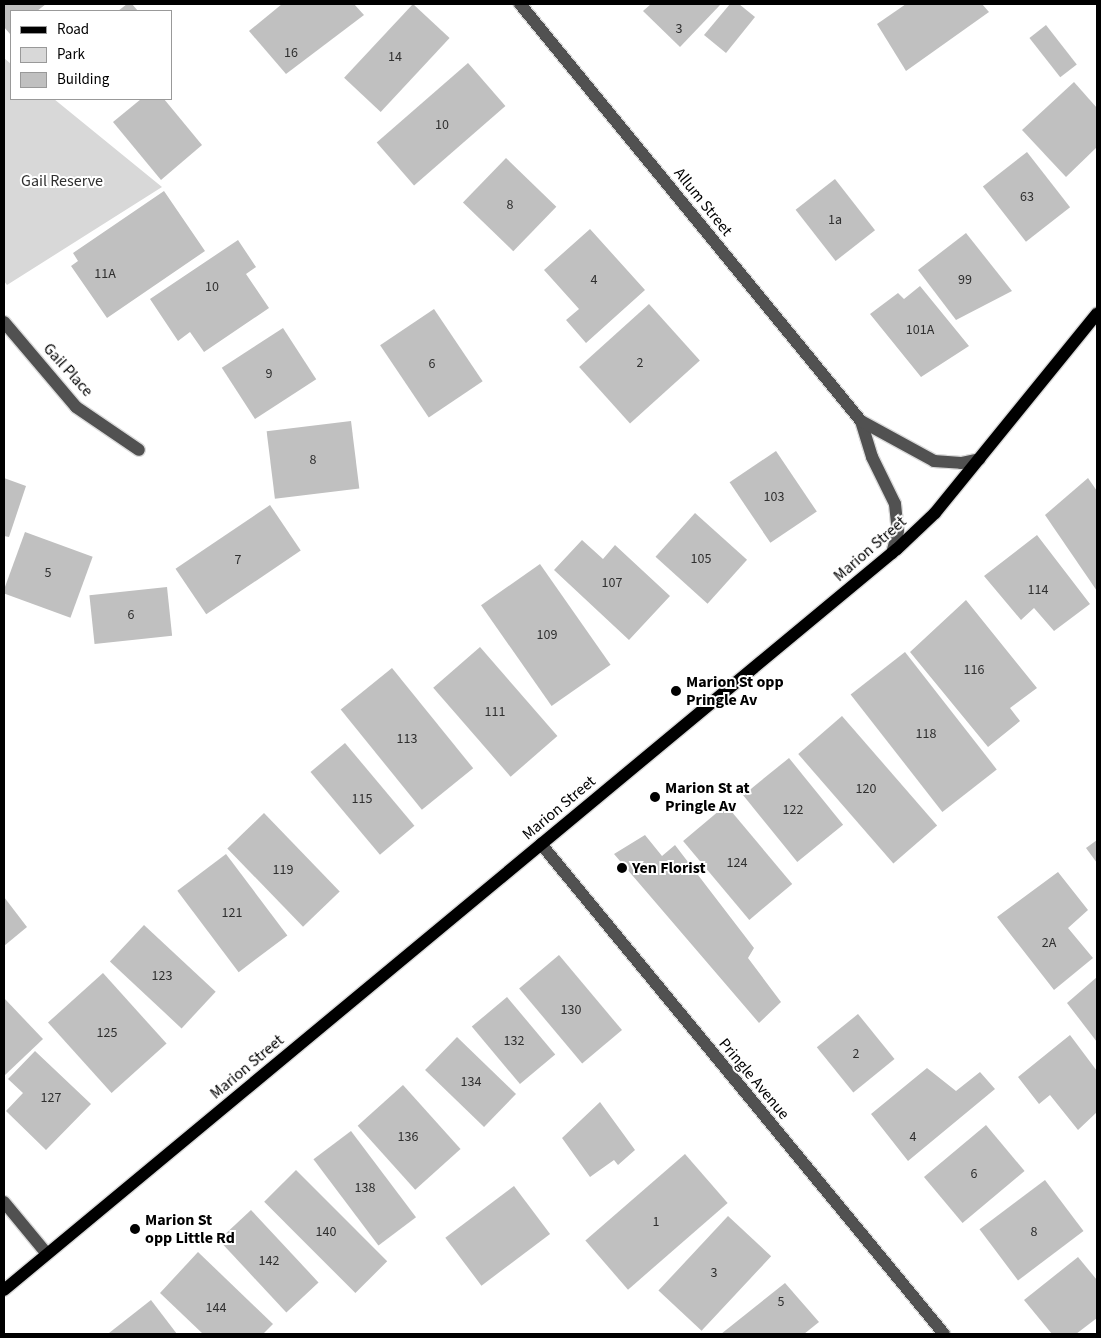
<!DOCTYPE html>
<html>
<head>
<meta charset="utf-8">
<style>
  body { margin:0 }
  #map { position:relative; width:1101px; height:1338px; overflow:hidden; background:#fff; font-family:"Source Sans 3",sans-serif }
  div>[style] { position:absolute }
  .green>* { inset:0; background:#d8d8d8 }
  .building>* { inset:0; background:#c0c0c0; transform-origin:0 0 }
  .roads { filter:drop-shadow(1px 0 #dbdbdb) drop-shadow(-1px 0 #dbdbdb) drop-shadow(0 1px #dbdbdb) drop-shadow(0 -1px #dbdbdb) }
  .minor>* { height:12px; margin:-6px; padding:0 6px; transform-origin:6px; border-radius:6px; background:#515151 }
  .major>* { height:12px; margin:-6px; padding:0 6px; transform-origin:6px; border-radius:6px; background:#000 }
  .dots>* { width:14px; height:14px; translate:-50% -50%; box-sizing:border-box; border:2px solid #fff; border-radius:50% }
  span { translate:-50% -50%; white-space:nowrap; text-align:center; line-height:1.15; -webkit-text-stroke:4px #fff; paint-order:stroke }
  .number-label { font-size:14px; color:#303030 }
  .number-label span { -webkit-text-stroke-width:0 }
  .park-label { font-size:16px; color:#2f2f2f }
  .street-label { font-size:16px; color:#000 }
  .poi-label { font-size:16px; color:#000; font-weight:700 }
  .left { translate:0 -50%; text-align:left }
  .frame { position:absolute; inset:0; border:5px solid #000; pointer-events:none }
  .legend { position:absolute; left:10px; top:10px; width:162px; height:90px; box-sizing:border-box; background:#fff; border:1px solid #999; margin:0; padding:6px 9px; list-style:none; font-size:15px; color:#000 }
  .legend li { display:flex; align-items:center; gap:10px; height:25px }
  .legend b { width:25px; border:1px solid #999 }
</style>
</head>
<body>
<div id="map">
  <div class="green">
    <i style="clip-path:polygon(4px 58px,11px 64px,11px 99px,54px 99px,162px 187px,7px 285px,4px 281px)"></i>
  </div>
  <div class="building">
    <i style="clip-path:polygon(4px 4px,46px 4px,37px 11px,11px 11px,10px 34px,4px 27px)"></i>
    <i style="clip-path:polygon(127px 4px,132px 4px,138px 11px,118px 11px)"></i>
    <i style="clip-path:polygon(282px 4px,354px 4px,364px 15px,286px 74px,249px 31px)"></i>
    <i style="left:413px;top:4px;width:50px;height:101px;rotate:43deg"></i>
    <i style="clip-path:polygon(651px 4px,721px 4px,680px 47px,643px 11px)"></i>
    <i style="clip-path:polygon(730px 4px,739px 4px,755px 17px,726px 53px,704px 35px)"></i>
    <i style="clip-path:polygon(906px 4px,982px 4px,989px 12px,906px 71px,877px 24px)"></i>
    <i style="left:1046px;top:25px;width:50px;height:21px;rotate:52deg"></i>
    <i style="left:468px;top:63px;width:57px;height:121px;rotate:49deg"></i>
    <i style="clip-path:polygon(1074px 82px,1097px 108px,1097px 147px,1066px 177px,1022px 130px)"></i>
    <i style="clip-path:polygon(141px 99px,164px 99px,202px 145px,161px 180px,113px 122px)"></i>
    <i style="left:1027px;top:152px;width:70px;height:56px;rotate:52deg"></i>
    <i style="left:506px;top:158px;width:70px;height:62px;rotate:44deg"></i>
    <i style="left:835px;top:179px;width:65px;height:50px;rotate:52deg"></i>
    <i style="clip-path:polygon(164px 191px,205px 251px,107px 318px,71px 266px,78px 261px,73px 253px)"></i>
    <i style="clip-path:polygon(590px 229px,645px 290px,586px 343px,566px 320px,579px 309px,544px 270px)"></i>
    <i style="clip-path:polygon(966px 233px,1012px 291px,956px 320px,918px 270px)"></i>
    <i style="clip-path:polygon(238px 240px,256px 267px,246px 274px,269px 308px,204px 352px,190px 332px,178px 341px,150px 299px)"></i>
    <i style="clip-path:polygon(920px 286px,969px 346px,921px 377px,870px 314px,898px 293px,904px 299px)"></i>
    <i style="left:649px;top:304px;width:76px;height:94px;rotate:48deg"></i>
    <i style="left:434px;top:309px;width:87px;height:65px;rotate:56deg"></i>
    <i style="left:283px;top:328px;width:61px;height:73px;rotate:57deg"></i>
    <i style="left:351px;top:421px;width:68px;height:85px;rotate:83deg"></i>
    <i style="left:776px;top:451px;width:73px;height:56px;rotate:56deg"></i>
    <i style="clip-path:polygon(4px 478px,26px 486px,9px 537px,4px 536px)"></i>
    <i style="clip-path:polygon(1088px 478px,1097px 491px,1097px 591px,1045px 515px)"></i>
    <i style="left:270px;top:505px;width:55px;height:114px;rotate:56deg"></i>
    <i style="left:695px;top:513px;width:70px;height:59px;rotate:42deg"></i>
    <i style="left:25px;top:532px;width:72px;height:65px;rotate:20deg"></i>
    <i style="clip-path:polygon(1037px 535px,1090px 604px,1054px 631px,1034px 608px,1021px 620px,984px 576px)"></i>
    <i style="clip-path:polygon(582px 540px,603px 559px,615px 545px,670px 596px,629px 640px,554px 570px)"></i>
    <i style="left:540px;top:564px;width:123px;height:72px;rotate:55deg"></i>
    <i style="left:167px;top:587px;width:49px;height:78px;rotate:84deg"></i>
    <i style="clip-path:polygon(966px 600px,1037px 688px,1010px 708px,1020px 721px,988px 747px,910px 652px)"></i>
    <i style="left:480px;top:647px;width:118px;height:62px;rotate:49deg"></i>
    <i style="left:905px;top:652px;width:149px;height:69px;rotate:52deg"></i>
    <i style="left:392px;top:668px;width:129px;height:66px;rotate:51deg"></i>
    <i style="left:842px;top:716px;width:145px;height:58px;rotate:49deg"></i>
    <i style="left:345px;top:743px;width:108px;height:45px;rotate:50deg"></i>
    <i style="left:789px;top:758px;width:86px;height:59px;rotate:51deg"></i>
    <i style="left:726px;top:805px;width:103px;height:56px;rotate:50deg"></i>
    <i style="left:264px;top:813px;width:109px;height:51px;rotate:46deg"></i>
    <i style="clip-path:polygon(645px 835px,662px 856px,675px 845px,754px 948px,748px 958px,781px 1002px,759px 1023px,614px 854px)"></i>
    <i style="clip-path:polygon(1097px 840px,1097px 863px,1086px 848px)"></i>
    <i style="left:226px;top:854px;width:102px;height:61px;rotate:53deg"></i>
    <i style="clip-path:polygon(1058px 872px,1088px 910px,1068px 928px,1093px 958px,1054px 990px,997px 917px)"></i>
    <i style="clip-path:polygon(4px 897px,27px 927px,4px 946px)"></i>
    <i style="left:144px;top:925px;width:98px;height:50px;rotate:43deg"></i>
    <i style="left:559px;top:955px;width:98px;height:52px;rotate:50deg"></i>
    <i style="left:103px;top:973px;width:95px;height:74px;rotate:48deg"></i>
    <i style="clip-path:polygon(1097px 977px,1097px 1042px,1067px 1003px)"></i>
    <i style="left:507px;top:997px;width:75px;height:46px;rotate:50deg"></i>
    <i style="clip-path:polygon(4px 998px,43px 1039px,4px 1076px)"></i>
    <i style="left:858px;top:1014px;width:58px;height:53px;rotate:51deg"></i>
    <i style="clip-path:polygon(1070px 1035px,1097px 1071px,1097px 1112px,1078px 1130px,1050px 1095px,1039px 1104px,1018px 1077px)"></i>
    <i style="left:457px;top:1037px;width:82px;height:46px;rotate:44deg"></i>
    <i style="clip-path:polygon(35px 1051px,91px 1104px,46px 1150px,6px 1111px,23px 1093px,8px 1079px)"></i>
    <i style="clip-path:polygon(927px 1068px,956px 1091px,980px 1072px,995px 1089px,908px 1161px,871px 1114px)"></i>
    <i style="left:403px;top:1085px;width:86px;height:61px;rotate:48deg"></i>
    <i style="clip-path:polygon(600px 1102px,635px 1150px,618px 1165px,614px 1160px,590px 1177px,562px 1138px)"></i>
    <i style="left:986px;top:1125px;width:60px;height:81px;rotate:50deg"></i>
    <i style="left:351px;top:1131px;width:108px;height:47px;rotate:53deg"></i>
    <i style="left:685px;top:1154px;width:65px;height:132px;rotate:49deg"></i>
    <i style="left:296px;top:1170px;width:129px;height:45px;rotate:45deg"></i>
    <i style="left:1045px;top:1180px;width:64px;height:82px;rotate:53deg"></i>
    <i style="left:514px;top:1186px;width:60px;height:86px;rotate:53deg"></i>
    <i style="left:251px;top:1210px;width:99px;height:44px;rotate:47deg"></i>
    <i style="left:728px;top:1216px;width:59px;height:102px;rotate:43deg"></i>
    <i style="clip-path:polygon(198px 1252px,273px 1324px,263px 1334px,203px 1334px,160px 1293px)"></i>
    <i style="clip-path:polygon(1078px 1257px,1097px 1280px,1097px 1318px,1076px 1334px,1052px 1334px,1024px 1300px)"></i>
    <i style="clip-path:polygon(785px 1283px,819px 1322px,804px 1334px,721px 1334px)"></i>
    <i style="clip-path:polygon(151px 1300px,177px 1334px,110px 1334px,109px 1333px)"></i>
  </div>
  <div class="roads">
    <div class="minor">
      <i style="left:520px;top:4px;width:539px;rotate:50.73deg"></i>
      <i style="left:861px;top:421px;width:38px;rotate:73deg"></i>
      <i style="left:872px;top:457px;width:52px;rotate:63.9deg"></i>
      <i style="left:895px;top:504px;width:27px;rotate:84deg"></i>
      <i style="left:898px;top:531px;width:23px;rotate:105deg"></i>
      <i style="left:4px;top:322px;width:111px;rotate:49.7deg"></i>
      <i style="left:76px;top:407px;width:76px;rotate:34.3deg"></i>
      <i style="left:861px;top:421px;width:83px;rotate:28.7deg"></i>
      <i style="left:934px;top:461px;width:27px;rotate:4deg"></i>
      <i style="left:961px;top:463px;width:19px;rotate:-12deg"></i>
      <i style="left:541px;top:844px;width:634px;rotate:50.56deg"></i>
      <i style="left:4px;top:1202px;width:67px;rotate:50.4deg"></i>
    </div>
    <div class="major">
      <i style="left:4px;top:1290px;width:1160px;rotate:-39.69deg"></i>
      <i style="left:897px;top:549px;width:52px;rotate:-43.5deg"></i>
      <i style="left:935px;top:513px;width:257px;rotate:-50.9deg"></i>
    </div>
  </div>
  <div class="dots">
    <i style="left:676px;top:691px;background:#000"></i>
    <i style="left:655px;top:797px;background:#000"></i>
    <i style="left:622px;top:868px;background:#000"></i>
    <i style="left:135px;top:1229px;background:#000"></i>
  </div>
  <div class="number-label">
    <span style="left:679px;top:29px">3</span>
    <span style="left:291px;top:53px">16</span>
    <span style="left:395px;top:57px">14</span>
    <span style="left:442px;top:125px">10</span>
    <span style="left:1027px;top:197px">63</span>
    <span style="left:510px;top:205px">8</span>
    <span style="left:835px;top:220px">1a</span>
    <span style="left:105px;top:274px">11A</span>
    <span style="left:594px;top:280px">4</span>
    <span style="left:965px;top:280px">99</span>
    <span style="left:212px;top:287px">10</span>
    <span style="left:920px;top:330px">101A</span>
    <span style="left:640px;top:363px">2</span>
    <span style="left:432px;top:364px">6</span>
    <span style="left:269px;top:374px">9</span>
    <span style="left:313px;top:460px">8</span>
    <span style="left:774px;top:497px">103</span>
    <span style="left:701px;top:559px">105</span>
    <span style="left:238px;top:560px">7</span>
    <span style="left:48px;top:573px">5</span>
    <span style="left:612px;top:583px">107</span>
    <span style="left:1038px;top:590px">114</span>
    <span style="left:131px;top:615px">6</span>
    <span style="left:547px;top:635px">109</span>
    <span style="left:974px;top:670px">116</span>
    <span style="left:495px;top:712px">111</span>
    <span style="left:926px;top:734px">118</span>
    <span style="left:407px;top:739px">113</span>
    <span style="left:866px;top:789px">120</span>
    <span style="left:362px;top:799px">115</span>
    <span style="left:793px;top:810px">122</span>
    <span style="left:737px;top:863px">124</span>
    <span style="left:283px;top:870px">119</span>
    <span style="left:232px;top:913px">121</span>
    <span style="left:1049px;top:943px">2A</span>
    <span style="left:162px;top:976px">123</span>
    <span style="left:571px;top:1010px">130</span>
    <span style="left:107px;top:1033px">125</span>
    <span style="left:514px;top:1041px">132</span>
    <span style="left:856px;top:1054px">2</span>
    <span style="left:471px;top:1082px">134</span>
    <span style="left:51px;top:1098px">127</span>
    <span style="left:408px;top:1137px">136</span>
    <span style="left:913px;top:1137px">4</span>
    <span style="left:974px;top:1174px">6</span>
    <span style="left:365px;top:1188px">138</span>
    <span style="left:656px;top:1222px">1</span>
    <span style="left:326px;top:1232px">140</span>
    <span style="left:1034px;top:1232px">8</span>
    <span style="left:269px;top:1261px">142</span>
    <span style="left:714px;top:1273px">3</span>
    <span style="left:781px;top:1302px">5</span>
    <span style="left:216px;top:1308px">144</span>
  </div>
  <div class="park-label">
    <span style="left:62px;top:181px">Gail Reserve</span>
  </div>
  <div class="street-label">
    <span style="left:703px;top:202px;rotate:51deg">Allum Street</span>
    <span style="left:68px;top:370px;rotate:48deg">Gail Place</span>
    <span style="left:870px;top:549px;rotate:-41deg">Marion Street</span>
    <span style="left:559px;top:808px;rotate:-40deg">Marion Street</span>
    <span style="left:247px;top:1067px;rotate:-40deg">Marion Street</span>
    <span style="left:754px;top:1079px;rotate:50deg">Pringle Avenue</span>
  </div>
  <div class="poi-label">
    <span class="left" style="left:686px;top:691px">Marion St opp<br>Pringle Av</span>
    <span class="left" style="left:665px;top:797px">Marion St at<br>Pringle Av</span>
    <span class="left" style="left:632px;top:868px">Yen Florist</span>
    <span class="left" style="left:145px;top:1229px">Marion St<br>opp Little Rd</span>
  </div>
  <div class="frame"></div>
  <ul class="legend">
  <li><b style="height:6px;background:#000"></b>Road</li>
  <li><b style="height:14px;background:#d8d8d8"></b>Park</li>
  <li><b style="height:14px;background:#c0c0c0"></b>Building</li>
  </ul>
</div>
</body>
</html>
